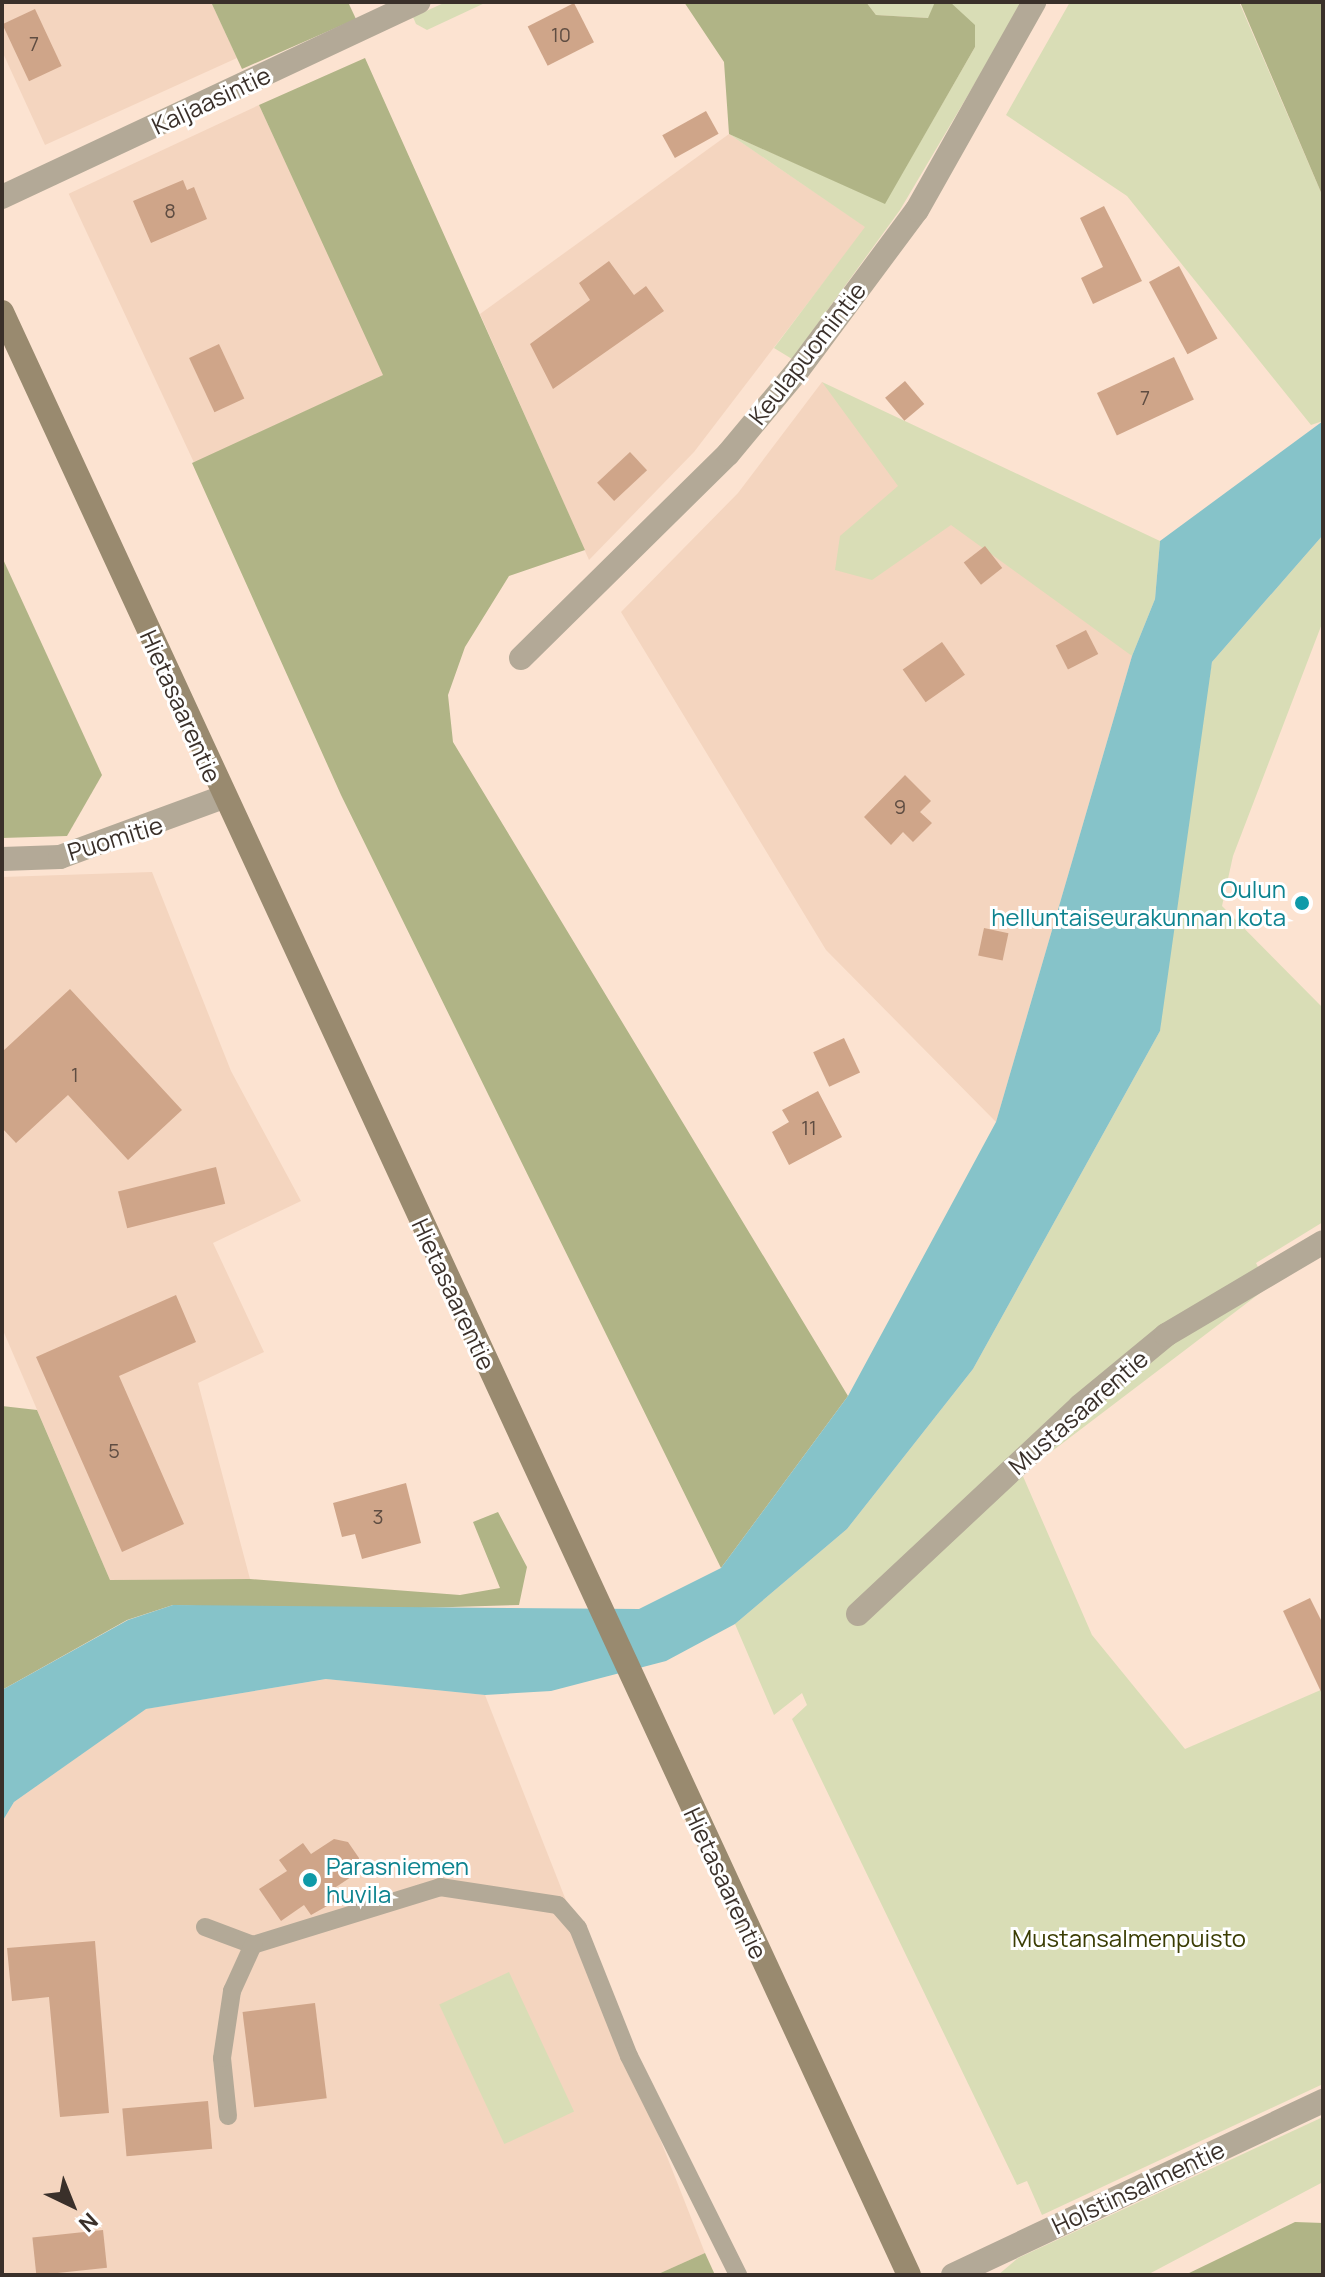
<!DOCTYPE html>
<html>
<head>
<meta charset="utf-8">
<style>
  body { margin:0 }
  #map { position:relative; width:1325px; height:2277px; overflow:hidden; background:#fce3d1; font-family:Manrope,sans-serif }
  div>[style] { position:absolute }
  .built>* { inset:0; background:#f4d5bf; transform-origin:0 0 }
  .green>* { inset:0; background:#d9ddb6; transform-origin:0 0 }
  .forest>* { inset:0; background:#b0b486 }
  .water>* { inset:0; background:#86c3c9 }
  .building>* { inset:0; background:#cfa589; transform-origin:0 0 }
  .lane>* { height:18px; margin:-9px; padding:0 9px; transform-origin:9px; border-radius:9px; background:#b3a997 }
  .street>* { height:24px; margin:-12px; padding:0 12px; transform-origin:12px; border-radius:12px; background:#b3a997 }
  .secondary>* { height:24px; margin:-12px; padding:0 12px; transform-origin:12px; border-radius:12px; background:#998a6f }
  .dots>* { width:22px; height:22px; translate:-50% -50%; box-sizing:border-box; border:4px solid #fff; border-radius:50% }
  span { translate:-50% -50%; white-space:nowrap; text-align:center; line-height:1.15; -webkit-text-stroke:6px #fff; paint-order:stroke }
  .number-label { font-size:20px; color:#5f4d42 }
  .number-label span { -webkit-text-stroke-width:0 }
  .street-label { font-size:24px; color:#3a302a }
  .culture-label { font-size:24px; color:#0d838f }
  .right { translate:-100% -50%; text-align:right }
  .left { translate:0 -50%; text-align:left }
  .park-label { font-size:24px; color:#3b3d04 }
  .frame { position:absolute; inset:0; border:4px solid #3a302a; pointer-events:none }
  .north { position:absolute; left:32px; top:2165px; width:80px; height:80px; -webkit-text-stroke:6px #fff; paint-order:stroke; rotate:137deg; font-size:22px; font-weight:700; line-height:32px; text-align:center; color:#3a302a }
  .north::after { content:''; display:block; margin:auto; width:28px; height:36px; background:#3a302a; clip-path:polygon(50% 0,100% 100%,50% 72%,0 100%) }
</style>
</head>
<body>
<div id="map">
  <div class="built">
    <i style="clip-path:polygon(2px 2px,211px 2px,237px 58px,45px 145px,2px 51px)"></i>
    <i style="left:259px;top:105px;width:297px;height:210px;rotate:65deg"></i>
    <i style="clip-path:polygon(729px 134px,866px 227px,694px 452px,589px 560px,480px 314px)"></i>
    <i style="clip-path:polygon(822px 382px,1132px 656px,996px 1122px,826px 950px,621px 612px,738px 493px)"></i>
    <i style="clip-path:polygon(152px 872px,231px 1071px,301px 1201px,213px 1243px,264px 1352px,198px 1383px,250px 1579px,110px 1580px,2px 1328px,2px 877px)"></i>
    <i style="clip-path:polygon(327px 1679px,485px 1695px,705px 2253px,656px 2275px,2px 2275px,2px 1822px,14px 1802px,145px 1709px)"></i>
  </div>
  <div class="green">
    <i style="clip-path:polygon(446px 2px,487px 2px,427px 30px,416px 24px,413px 17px)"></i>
    <i style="clip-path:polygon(866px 2px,935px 2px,937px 9px,928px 18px,876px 15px)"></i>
    <i style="clip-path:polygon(950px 2px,1023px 2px,900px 210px,792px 359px,774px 348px,865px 227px,729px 134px,885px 203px,975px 47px)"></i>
    <i style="clip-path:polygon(1070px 2px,1239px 2px,1323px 197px,1323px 421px,1311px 425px,1127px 196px,1006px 115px)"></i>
    <i style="clip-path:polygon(822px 382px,1160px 541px,1155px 599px,1132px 656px,951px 525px,872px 580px,835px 570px,840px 536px,898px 486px)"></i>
    <i style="clip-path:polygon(1323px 535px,1323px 621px,1233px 856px,1222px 906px,1323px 1008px,1323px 1222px,1256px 1263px,1268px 1287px,1022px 1474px,1092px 1635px,1185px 1749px,1323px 1689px,1323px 2084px,1042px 2215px,1027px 2181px,1017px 2185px,792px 1719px,807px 1705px,802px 1693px,774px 1715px,735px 1624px,847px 1529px,973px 1369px,1160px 1031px,1176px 861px,1212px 662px)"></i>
    <i style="left:509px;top:1972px;width:154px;height:77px;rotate:65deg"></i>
    <i style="clip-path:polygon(1323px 2117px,1323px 2182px,1147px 2275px,998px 2275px,1018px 2258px)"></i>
  </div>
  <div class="forest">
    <i style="clip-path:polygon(211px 2px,348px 2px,356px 19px,242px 69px)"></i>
    <i style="clip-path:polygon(684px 2px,866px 2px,876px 15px,928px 18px,935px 2px,950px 2px,975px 25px,975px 47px,885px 204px,729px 134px,724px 62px)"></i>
    <i style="clip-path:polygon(1240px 2px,1323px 2px,1323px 197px)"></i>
    <i style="clip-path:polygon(365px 58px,585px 550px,509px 576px,465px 647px,448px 695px,453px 742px,848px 1396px,721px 1568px,341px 795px,192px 463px,383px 375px,259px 105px)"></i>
    <i style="clip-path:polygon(2px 557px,102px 775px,67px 836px,2px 838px)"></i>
    <i style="clip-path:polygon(2px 1406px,37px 1410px,110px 1580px,250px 1579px,460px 1595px,500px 1588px,473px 1522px,498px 1512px,527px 1567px,519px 1605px,320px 1611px,173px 1605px,127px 1620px,2px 1690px)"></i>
    <i style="clip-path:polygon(1295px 2222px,1323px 2223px,1323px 2275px,1185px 2275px)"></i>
    <i style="clip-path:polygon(705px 2253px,715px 2275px,656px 2275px)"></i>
  </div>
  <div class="water">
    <i style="clip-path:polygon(1323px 421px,1323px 535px,1212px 662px,1160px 1031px,973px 1369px,847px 1529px,735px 1624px,666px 1661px,551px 1691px,485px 1695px,326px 1679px,146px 1709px,14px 1802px,2px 1822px,2px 1690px,128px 1620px,173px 1605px,639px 1609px,721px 1568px,848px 1396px,996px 1122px,1132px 656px,1155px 599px,1160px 541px)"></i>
  </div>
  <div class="building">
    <i style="left:574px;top:3px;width:44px;height:52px;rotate:63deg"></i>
    <i style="left:35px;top:9px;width:63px;height:36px;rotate:65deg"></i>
    <i style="left:706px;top:111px;width:26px;height:50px;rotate:61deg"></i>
    <i style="clip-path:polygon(183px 180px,187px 190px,194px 187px,207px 219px,151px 243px,133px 201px)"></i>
    <i style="clip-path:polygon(1104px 206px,1142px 281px,1093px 304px,1081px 278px,1103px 267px,1080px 218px)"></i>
    <i style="clip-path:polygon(609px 261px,634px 295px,646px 286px,664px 311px,553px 389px,530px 344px,590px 300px,579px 283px)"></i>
    <i style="left:1179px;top:266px;width:82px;height:34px;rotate:62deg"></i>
    <i style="left:219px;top:344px;width:60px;height:33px;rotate:65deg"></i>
    <i style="left:1174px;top:357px;width:47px;height:85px;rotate:65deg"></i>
    <i style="left:905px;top:381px;width:30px;height:26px;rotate:50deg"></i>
    <i style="left:630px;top:452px;width:25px;height:45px;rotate:47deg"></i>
    <i style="left:985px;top:546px;width:28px;height:27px;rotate:52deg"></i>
    <i style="left:1086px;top:630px;width:27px;height:34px;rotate:63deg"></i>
    <i style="left:942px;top:642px;width:40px;height:48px;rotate:55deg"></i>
    <i style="clip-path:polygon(905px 775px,931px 801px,920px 812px,932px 823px,913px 842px,903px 832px,891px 845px,864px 817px)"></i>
    <i style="left:984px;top:928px;width:25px;height:28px;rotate:12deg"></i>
    <i style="clip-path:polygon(70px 989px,182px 1110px,128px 1160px,68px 1095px,16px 1143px,2px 1128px,2px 1052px)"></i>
    <i style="left:844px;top:1038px;width:38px;height:34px;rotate:65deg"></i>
    <i style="clip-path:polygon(818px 1091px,842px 1137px,789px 1165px,772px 1132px,789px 1122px,782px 1110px)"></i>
    <i style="left:216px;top:1167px;width:38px;height:101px;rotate:76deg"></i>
    <i style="clip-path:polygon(176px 1295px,196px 1342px,119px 1376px,184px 1524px,122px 1552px,36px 1357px)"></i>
    <i style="clip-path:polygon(406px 1483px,421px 1543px,362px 1559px,355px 1534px,342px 1537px,333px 1503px)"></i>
    <i style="clip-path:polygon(1310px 1598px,1323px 1624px,1323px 1696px,1283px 1611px)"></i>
    <i style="clip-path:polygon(334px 1839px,348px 1842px,359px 1858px,357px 1873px,336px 1887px,343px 1897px,311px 1915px,304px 1905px,281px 1921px,259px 1889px,287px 1871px,279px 1860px,303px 1843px,311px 1854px)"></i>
    <i style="clip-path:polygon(95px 1941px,109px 2113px,60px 2117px,49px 1997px,12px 2001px,7px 1948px)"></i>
    <i style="left:315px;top:2003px;width:96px;height:73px;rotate:83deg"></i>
    <i style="left:208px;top:2101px;width:48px;height:86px;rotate:85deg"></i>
    <i style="left:103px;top:2230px;width:38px;height:71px;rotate:84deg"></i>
  </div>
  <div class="lane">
    <i style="left:205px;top:1927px;width:51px;rotate:20.6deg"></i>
    <i style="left:253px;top:1945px;width:196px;rotate:-17.2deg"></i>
    <i style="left:440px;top:1887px;width:119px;rotate:8.7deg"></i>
    <i style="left:558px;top:1905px;width:30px;rotate:49deg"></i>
    <i style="left:578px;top:1928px;width:138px;rotate:68.3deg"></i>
    <i style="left:629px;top:2056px;width:245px;rotate:63.5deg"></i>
    <i style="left:228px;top:2116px;width:58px;rotate:-95.9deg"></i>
    <i style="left:222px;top:2058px;width:68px;rotate:-81.5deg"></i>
    <i style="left:232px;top:1991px;width:51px;rotate:-65.5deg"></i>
  </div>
  <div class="street">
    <i style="left:2px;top:197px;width:460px;rotate:-25.1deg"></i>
    <i style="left:521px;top:658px;width:291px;rotate:-44.6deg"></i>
    <i style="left:728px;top:454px;width:109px;rotate:-50.2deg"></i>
    <i style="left:798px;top:370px;width:199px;rotate:-53.4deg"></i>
    <i style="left:917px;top:210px;width:239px;rotate:-60.6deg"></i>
    <i style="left:2px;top:859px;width:58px;rotate:-2deg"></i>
    <i style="left:60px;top:857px;width:174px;rotate:-20.2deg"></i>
    <i style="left:858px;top:1614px;width:304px;rotate:-43.1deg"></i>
    <i style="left:1080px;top:1406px;width:112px;rotate:-39.5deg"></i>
    <i style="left:1166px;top:1335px;width:182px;rotate:-30.6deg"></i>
    <i style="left:953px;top:2275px;width:409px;rotate:-25.2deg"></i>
  </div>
  <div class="secondary">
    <i style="left:2px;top:312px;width:2162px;rotate:65.2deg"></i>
  </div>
  <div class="dots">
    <i style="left:1302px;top:903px;background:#0f9aa8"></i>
    <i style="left:310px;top:1880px;background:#0f9aa8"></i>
  </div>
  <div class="number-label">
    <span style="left:561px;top:34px">10</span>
    <span style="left:34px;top:43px">7</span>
    <span style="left:170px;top:210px">8</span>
    <span style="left:1145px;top:397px">7</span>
    <span style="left:900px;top:806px">9</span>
    <span style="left:75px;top:1074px">1</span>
    <span style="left:809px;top:1127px">11</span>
    <span style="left:114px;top:1450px">5</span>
    <span style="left:378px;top:1516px">3</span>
  </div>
  <div class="street-label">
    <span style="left:211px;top:100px;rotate:-25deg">Kaljaasintie</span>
    <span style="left:807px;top:353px;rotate:-52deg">Keulapuomintie</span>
    <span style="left:181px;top:706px;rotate:66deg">Hietasaarentie</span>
    <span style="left:115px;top:838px;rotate:-17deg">Puomitie</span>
    <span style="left:454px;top:1294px;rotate:65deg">Hietasaarentie</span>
    <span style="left:1078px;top:1412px;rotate:-41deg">Mustasaarentie</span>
    <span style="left:726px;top:1883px;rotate:65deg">Hietasaarentie</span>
    <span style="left:1138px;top:2187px;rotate:-25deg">Holstinsalmentie</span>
  </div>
  <div class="culture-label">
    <span class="right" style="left:1286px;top:903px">Oulun<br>helluntaiseurakunnan kota</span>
    <span class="left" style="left:326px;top:1880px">Parasniemen<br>huvila</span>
  </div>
  <div class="park-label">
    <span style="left:1129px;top:1938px">Mustansalmenpuisto</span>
  </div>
  <div class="frame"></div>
  <div class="north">N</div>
</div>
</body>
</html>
